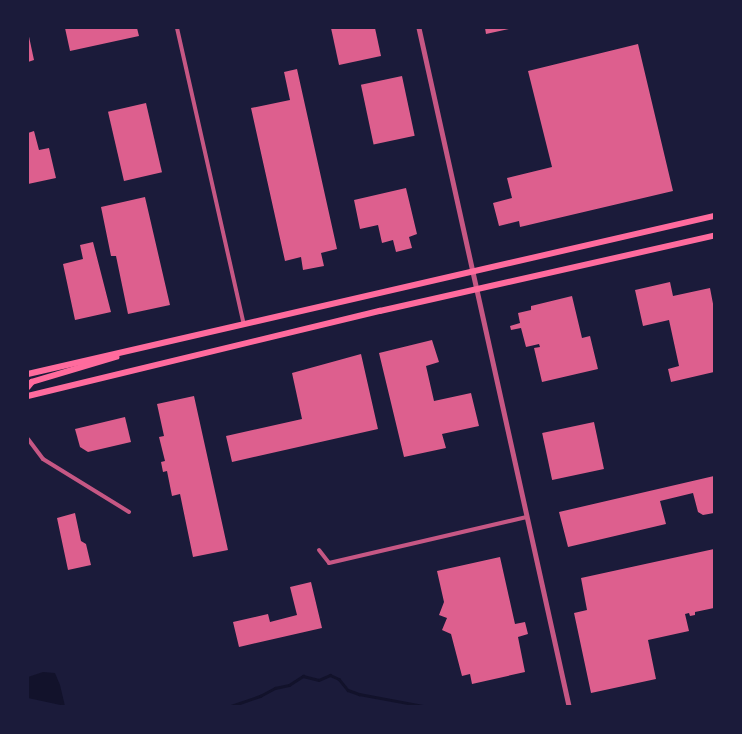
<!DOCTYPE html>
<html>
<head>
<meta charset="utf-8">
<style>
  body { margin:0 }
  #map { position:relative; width:742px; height:734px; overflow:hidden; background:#1b1b3a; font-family:Cabin,sans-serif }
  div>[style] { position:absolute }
  .water>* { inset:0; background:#12122b }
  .stream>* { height:2.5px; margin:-1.25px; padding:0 1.25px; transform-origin:1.25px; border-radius:1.25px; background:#12122b }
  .building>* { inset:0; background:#dd5f8e; transform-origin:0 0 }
  .minor>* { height:4px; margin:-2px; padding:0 2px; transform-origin:2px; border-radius:2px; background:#c65784 }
  .tertiary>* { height:4.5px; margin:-2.25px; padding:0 2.25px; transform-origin:2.25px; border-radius:2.25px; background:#c65784 }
  .primary>* { height:5.5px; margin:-2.75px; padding:0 2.75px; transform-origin:2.75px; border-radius:2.75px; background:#ff6b9d }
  span { translate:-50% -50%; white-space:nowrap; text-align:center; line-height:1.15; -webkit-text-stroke:4.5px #1b1b3a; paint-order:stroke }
  .frame { position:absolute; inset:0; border:29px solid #1b1b3a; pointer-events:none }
</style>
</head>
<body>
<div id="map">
  <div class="water">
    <i style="clip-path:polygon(43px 672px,55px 673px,60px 685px,65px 706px,28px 698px,28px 677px)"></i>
  </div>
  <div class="stream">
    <i style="left:231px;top:706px;width:31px;rotate:-19deg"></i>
    <i style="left:260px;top:696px;width:17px;rotate:-28deg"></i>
    <i style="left:275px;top:688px;width:14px;rotate:-12deg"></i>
    <i style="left:289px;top:685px;width:17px;rotate:-33deg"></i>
    <i style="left:303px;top:676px;width:16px;rotate:14deg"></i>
    <i style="left:319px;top:680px;width:12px;rotate:-24deg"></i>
    <i style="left:330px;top:675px;width:10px;rotate:24deg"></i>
    <i style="left:339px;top:679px;width:14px;rotate:51deg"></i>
    <i style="left:348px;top:690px;width:12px;rotate:20deg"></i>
    <i style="left:359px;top:694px;width:66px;rotate:10.5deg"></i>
  </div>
  <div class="building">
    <i style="clip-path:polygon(65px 28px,137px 28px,139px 36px,70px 51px)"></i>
    <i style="clip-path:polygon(331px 28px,375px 28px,381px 56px,339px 65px)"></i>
    <i style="clip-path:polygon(485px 28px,513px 28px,486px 34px)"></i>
    <i style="clip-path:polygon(28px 32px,34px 60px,28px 62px)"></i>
    <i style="clip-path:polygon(638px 44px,673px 191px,520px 227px,519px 221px,499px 226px,493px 203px,512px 198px,507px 178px,552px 167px,528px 71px)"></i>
    <i style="clip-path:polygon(297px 69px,337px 249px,321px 253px,324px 266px,303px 270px,301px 257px,285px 261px,251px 108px,290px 100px,284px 72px)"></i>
    <i style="left:402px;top:76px;width:61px;height:42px;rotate:78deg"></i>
    <i style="left:146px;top:103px;width:71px;height:39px;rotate:77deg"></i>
    <i style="clip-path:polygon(34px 131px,39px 150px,49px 148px,56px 178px,28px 184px,28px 133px)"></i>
    <i style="clip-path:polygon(406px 188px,417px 234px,409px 237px,412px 248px,396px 252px,393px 240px,382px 243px,378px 225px,360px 229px,354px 200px)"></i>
    <i style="clip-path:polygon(145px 197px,170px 305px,128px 314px,116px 256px,111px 256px,101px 207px)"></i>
    <i style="clip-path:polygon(93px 242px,111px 312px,75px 320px,63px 264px,83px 259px,80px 245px)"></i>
    <i style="clip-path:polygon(670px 282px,673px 296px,710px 288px,714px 309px,714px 372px,671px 382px,668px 369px,679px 366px,669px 320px,643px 326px,635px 290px)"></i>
    <i style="clip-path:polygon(572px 296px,582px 338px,590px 336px,598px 369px,542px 382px,534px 348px,540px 347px,539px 344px,526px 347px,521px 328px,511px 330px,510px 326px,520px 323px,518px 313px,531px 310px,531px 306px)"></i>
    <i style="clip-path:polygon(432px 340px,439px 362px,426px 366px,434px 401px,471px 393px,479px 426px,442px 434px,446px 448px,404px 457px,379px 353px)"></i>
    <i style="clip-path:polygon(361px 354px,378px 429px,232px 462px,226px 436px,302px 419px,292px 373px)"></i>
    <i style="clip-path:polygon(194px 396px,228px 550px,193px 557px,180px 494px,172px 496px,167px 471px,163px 472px,161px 462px,165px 461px,159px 437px,164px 436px,157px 404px)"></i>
    <i style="clip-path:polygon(125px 417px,131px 442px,88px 452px,80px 447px,75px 429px)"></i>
    <i style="left:594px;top:422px;width:48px;height:53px;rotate:78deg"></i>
    <i style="clip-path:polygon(714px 476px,714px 513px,703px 515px,698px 512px,693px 493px,660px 501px,666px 524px,568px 547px,559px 512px)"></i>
    <i style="clip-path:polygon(75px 513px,81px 541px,86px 544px,91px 565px,68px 570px,57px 518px)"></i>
    <i style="clip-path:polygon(714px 549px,714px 608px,695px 612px,695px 615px,690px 616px,689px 613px,685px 614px,689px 631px,648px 640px,656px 679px,591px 693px,574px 613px,587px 610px,581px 578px)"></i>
    <i style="clip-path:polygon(500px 557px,515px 624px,525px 622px,528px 634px,518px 637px,525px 672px,472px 684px,470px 674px,462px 676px,451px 634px,442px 630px,447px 618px,439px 615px,444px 602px,437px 571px)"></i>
    <i style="clip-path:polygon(311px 582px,322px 628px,239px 647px,233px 622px,268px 614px,270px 622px,297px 615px,290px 587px)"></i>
  </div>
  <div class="minor">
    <i style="left:177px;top:28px;width:304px;rotate:77.3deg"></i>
    <i style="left:28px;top:439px;width:25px;rotate:53deg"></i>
    <i style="left:43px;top:459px;width:101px;rotate:31.6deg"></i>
    <i style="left:319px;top:550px;width:16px;rotate:52deg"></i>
    <i style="left:329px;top:563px;width:203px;rotate:-13.1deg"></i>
  </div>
  <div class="tertiary">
    <i style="left:419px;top:28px;width:694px;rotate:77.52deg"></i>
  </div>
  <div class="primary">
    <i style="left:28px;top:374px;width:704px;rotate:-12.97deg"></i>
    <i style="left:28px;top:387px;width:6px;rotate:-51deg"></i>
    <i style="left:32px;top:382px;width:88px;rotate:-16.6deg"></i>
    <i style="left:28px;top:396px;width:362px;rotate:-13.6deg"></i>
    <i style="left:380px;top:311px;width:342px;rotate:-12.7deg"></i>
  </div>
  <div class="frame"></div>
</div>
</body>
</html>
